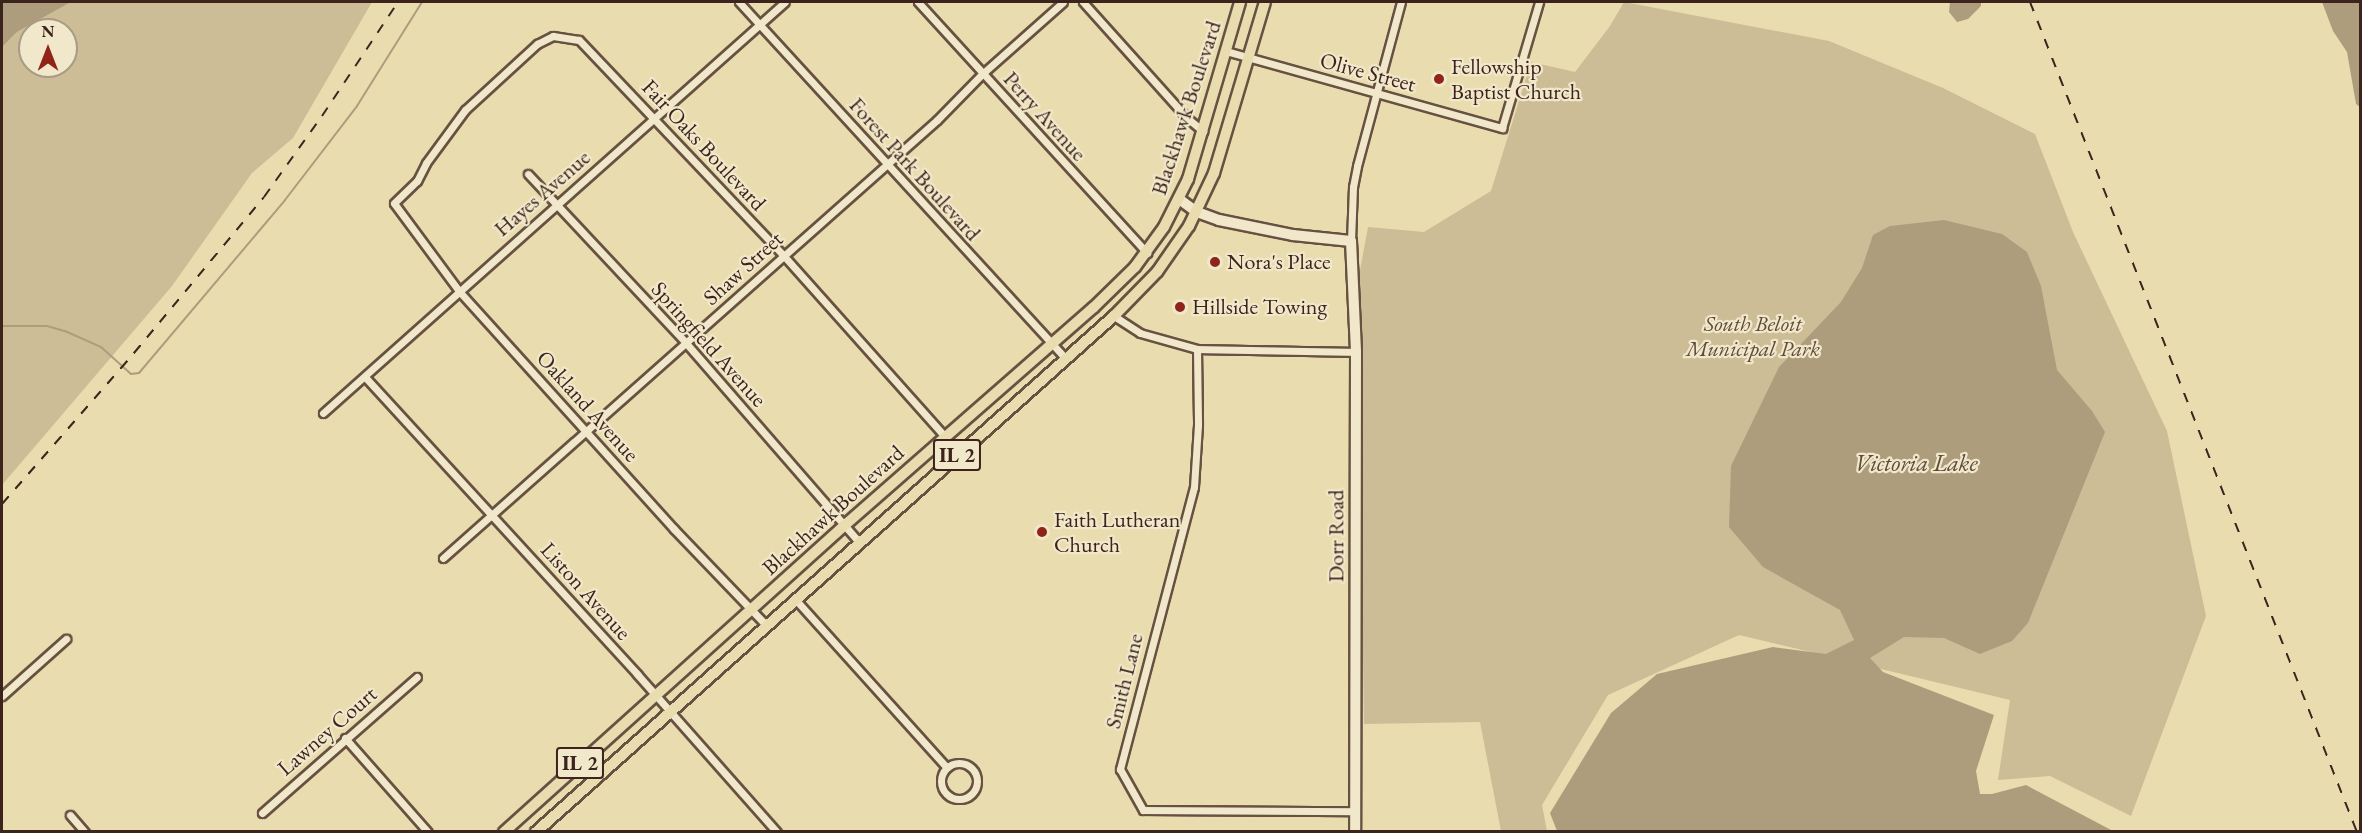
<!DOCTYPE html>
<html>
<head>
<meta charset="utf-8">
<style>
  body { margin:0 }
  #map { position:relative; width:2362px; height:833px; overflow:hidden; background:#e9dcaf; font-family:"EB Garamond",serif }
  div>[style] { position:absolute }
  .green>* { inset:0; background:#ccbd96 }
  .water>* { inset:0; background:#ae9d7d }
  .stream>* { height:2px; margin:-1px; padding:0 1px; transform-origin:1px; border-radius:1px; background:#ae9d7d }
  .roads { filter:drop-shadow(2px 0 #675241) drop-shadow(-2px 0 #675241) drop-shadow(0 2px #675241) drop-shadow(0 -2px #675241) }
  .street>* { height:7px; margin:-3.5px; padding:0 3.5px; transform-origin:3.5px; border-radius:3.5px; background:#f1e8cb }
  .street>.ring { margin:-3.5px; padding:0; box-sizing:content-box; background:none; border:7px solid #f1e8cb; border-radius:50% }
  .secondary>* { height:10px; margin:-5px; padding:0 5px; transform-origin:5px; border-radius:5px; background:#f1e8cb }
  .primary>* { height:10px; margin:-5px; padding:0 5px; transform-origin:5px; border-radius:5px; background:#e9dcaf }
  .rail>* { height:2px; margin-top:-1px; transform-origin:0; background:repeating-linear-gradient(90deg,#3c241c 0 10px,transparent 0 20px) }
  .dots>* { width:16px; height:16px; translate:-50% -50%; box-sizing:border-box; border:3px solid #f1e8cb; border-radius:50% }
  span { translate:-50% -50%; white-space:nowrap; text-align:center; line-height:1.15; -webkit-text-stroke:4.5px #f1e8cb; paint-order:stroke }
  .shield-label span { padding:2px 4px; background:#f1e8cb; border:2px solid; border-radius:4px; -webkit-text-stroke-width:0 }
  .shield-label { font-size:21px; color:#3c241c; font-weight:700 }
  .poi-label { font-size:22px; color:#3c241c }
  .left { translate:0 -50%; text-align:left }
  .street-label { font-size:22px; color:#3c241c }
  .park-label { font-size:22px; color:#604a3a; font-style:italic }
  .water-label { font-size:24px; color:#5e4839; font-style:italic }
  .frame { position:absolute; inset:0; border:3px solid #3c241c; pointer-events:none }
  .north { position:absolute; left:18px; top:18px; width:60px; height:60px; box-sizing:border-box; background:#f1e8cb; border:2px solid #a99a85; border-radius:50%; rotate:0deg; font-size:16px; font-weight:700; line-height:24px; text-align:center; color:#3c241c }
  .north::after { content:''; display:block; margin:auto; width:21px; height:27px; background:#8f2418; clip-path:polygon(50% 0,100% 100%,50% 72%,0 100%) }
</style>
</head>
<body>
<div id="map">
  <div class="green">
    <i style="clip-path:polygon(evenodd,71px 2px,372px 2px,293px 138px,252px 173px,172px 286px,2px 485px,2px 47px,17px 32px,71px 2px,30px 30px,66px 30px,66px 66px,30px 66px,30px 30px)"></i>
    <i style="clip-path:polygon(1624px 2px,1829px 41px,1943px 88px,2035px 134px,2073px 232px,2167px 431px,2206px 616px,2131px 816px,2050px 776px,1998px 780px,2010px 700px,1739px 635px,1608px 695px,1542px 805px,1547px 831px,1501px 831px,1480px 722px,1364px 724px,1358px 281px,1368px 227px,1424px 232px,1491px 191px,1531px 62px,1575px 72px,1610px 26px)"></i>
  </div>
  <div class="water">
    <i style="clip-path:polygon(2px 2px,71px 2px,17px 32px,2px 47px)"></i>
    <i style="clip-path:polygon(1950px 2px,1981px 2px,1981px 6px,1968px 19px,1957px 22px,1949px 12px)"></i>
    <i style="clip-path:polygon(2322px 2px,2360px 2px,2360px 107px,2356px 104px,2347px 52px,2333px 31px)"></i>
    <i style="clip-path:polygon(1944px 220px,2002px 234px,2027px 252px,2041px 286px,2057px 370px,2092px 411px,2105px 432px,2028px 623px,2012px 641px,1980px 654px,1944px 638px,1904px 637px,1870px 658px,1883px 672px,1994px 715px,1976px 771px,1980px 794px,1992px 794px,2026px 785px,2113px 831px,1557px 831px,1550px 813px,1611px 713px,1657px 674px,1773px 647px,1826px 654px,1854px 640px,1840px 610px,1763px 567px,1729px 527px,1731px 466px,1779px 367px,1841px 302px,1862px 268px,1873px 235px,1890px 226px)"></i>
  </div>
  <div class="stream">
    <i style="left:2px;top:326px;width:45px"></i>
    <i style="left:47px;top:326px;width:19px;rotate:16deg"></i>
    <i style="left:65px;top:331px;width:39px;rotate:24deg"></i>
    <i style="left:101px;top:347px;width:40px;rotate:42deg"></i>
    <i style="left:131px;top:374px;width:8px;rotate:-7deg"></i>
    <i style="left:139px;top:373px;width:226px;rotate:-49.8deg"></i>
    <i style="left:285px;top:200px;width:118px;rotate:-52.5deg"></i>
    <i style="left:357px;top:106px;width:123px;rotate:-58deg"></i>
  </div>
  <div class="roads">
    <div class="street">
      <i style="left:739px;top:2px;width:484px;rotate:47.5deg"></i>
      <i style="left:918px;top:2px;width:340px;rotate:47.6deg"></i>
      <i style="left:1083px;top:2px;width:156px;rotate:48.1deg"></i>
      <i style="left:1187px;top:118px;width:21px;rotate:39deg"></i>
      <i style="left:1226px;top:51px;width:287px;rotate:15.6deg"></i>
      <i style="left:1502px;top:128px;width:131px;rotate:-73.6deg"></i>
      <i style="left:528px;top:174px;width:231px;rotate:46.9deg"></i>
      <i style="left:686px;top:343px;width:265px;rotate:49deg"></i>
      <i style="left:1351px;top:241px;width:54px;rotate:-87.9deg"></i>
      <i style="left:1353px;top:187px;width:21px;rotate:-79deg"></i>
      <i style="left:1357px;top:166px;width:170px;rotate:-75deg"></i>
      <i style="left:1114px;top:316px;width:31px;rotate:33deg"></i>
      <i style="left:1140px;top:333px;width:59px;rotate:15.7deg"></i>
      <i style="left:1197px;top:349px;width:159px;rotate:1.1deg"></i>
      <i style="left:1197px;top:349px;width:76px;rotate:89.2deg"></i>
      <i style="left:1198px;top:425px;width:62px;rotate:93.7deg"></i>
      <i style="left:1194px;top:487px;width:292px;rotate:104.7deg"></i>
      <i style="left:1120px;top:769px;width:47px;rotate:60.7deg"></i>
      <i style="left:1143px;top:810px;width:212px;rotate:0.3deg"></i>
      <i style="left:365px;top:377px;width:403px;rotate:47.5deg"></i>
      <i style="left:637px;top:674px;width:211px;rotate:48.5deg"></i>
      <i style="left:323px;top:413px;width:618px;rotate:-41.66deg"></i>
      <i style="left:443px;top:558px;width:660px;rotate:-41.56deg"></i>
      <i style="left:937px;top:120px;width:64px;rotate:-45.6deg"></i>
      <i style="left:982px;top:74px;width:108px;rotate:-41.6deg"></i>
      <i style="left:795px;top:599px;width:227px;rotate:48deg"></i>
      <i style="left:766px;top:625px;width:133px;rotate:-133.8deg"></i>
      <i style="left:674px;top:529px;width:321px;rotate:-132.1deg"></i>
      <i style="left:459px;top:291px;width:109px;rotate:-126.5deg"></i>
      <i style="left:394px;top:203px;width:32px;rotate:-44deg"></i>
      <i style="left:417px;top:181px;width:20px;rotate:-63deg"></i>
      <i style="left:426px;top:163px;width:66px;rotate:-53.7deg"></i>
      <i style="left:465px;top:110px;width:98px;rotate:-42.5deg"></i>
      <i style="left:537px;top:44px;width:18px;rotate:-27deg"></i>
      <i style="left:553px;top:36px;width:26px;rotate:9deg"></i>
      <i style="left:579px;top:40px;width:298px;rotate:46.5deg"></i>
      <i style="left:784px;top:256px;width:242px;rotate:48.3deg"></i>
      <i style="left:945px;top:437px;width:22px;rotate:58deg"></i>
      <i style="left:2px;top:696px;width:86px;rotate:-41.7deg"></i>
      <i style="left:345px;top:738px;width:125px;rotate:48.6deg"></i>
      <i class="ring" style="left:941px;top:763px;width:29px;height:29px"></i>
      <i style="left:262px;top:813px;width:206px;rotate:-41.3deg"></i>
      <i style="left:70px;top:815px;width:23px;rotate:49deg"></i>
    </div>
    <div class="secondary">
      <i style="left:1179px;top:199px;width:22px;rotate:36deg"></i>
      <i style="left:1197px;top:212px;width:23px;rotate:20deg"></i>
      <i style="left:1219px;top:220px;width:76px;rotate:11.5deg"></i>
      <i style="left:1293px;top:235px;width:58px;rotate:5.9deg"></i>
      <i style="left:1351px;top:241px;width:111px;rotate:87.4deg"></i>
      <i style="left:1356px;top:352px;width:480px;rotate:90.1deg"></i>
    </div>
    <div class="primary">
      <i style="left:504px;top:832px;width:459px;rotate:-42deg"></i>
      <i style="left:845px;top:525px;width:330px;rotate:-41.2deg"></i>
      <i style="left:1093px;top:308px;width:59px;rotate:-44.3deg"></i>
      <i style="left:1135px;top:267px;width:49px;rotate:-54.1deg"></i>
      <i style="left:1164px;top:227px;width:54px;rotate:-63.4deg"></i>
      <i style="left:1188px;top:179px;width:184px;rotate:-73.6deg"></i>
      <i style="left:536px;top:832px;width:775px;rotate:-41.76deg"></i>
      <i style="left:1114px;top:316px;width:62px;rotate:-45.7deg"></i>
      <i style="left:1157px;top:272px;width:56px;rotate:-55.2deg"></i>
      <i style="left:1189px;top:226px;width:59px;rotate:-64.7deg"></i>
      <i style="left:1214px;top:173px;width:178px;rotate:-73.4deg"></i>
    </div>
  </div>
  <div class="rail">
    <i style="left:2030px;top:2px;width:892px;rotate:68.5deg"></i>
    <i style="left:2px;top:504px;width:201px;rotate:-48.8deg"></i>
    <i style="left:134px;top:353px;width:203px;rotate:-50.2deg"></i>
    <i style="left:264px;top:197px;width:100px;rotate:-54.4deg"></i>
    <i style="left:322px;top:116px;width:137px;rotate:-56.3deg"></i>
  </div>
  <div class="dots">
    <i style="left:1439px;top:79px;background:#8f2418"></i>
    <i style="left:1215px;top:262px;background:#8f2418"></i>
    <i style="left:1180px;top:307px;background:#8f2418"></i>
    <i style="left:1042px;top:532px;background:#8f2418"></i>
  </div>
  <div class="shield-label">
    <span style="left:957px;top:455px">IL 2</span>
    <span style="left:580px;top:763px">IL 2</span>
  </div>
  <div class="poi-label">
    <span class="left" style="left:1451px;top:79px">Fellowship<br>Baptist Church</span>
    <span class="left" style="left:1227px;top:262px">Nora's Place</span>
    <span class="left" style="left:1192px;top:307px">Hillside Towing</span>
    <span class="left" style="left:1054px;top:532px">Faith Lutheran<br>Church</span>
  </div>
  <div class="street-label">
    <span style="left:1368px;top:72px;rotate:15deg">Olive Street</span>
    <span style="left:1186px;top:108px;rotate:-72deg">Blackhawk Boulevard</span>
    <span style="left:1045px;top:116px;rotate:48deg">Perry Avenue</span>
    <span style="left:704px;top:145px;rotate:47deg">Fair Oaks Boulevard</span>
    <span style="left:915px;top:169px;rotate:48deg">Forest Park Boulevard</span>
    <span style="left:542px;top:193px;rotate:-41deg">Hayes Avenue</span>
    <span style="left:743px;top:268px;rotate:-42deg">Shaw Street</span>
    <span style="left:709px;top:344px;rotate:48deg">Springfield Avenue</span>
    <span style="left:588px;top:406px;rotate:48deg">Oakland Avenue</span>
    <span style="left:833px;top:510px;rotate:-42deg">Blackhawk Boulevard</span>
    <span style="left:1336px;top:536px;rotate:-90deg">Dorr Road</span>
    <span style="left:586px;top:591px;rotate:48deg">Liston Avenue</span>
    <span style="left:1124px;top:681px;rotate:-76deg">Smith Lane</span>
    <span style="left:327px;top:731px;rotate:-41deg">Lawney Court</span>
  </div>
  <div class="park-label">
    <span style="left:1753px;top:336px">South Beloit<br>Municipal Park</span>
  </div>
  <div class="water-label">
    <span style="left:1916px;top:463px">Victoria Lake</span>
  </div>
  <div class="frame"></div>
  <div class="north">N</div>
</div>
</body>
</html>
